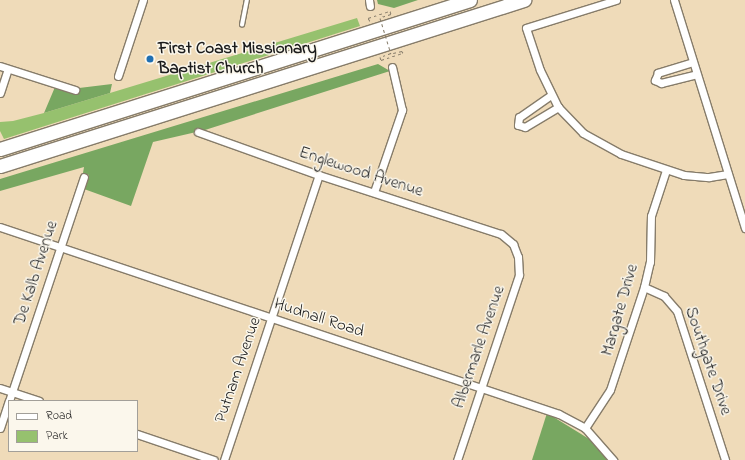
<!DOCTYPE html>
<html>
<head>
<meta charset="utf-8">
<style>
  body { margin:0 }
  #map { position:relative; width:745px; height:460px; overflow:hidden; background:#efdbb9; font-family:"Indie Flower",sans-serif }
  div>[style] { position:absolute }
  .green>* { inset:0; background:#96c16e }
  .forest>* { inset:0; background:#78a761 }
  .path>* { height:1px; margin-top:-0.5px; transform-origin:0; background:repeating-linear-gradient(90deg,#867c6a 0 3px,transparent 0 6px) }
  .roads { filter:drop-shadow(1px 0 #867c6a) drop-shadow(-1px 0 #867c6a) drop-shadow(0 1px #867c6a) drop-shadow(0 -1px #867c6a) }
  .service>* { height:3.5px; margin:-1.75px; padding:0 1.75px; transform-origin:1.75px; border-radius:1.75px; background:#fff }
  .minor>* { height:7px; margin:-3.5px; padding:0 3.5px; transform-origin:3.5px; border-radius:3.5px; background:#fff }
  .motorway>* { height:13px; margin:-6.5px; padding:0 6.5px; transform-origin:6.5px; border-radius:6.5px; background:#fff }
  .path-bridge>* { height:1px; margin-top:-0.5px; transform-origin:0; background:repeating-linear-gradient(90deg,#867c6a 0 3px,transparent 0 6px) }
  .dots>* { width:11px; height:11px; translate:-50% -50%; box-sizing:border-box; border:2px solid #fbf7ec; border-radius:50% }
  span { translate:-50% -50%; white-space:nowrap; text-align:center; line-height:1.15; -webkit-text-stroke:3px #fbf7ec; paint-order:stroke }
  .poi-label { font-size:17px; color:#1c1c1c; font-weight:700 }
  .left { translate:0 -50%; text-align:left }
  .street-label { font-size:17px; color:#1c1c1c }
  .legend { position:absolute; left:8px; top:400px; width:130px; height:52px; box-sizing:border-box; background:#fbf7ec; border:1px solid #a29f99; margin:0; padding:5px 7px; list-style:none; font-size:12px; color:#1c1c1c }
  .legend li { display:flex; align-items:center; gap:8px; height:20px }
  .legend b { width:20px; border:1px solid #a29f99 }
</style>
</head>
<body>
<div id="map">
  <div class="green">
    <i style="clip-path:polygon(357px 18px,360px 26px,4px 139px,0 131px,0 122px,13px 121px,44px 113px)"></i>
  </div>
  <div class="forest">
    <i style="clip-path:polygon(377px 0,418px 0,394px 8px,378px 4px)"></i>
    <i style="clip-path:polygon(378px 64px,390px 71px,205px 130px,153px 142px,131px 206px,84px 189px,89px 175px,83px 173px,84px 167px,0 191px,0 179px)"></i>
    <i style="clip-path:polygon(112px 84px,110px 93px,44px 113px,55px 87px,77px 95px,79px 88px)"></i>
    <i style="clip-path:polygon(547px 413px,594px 442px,607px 460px,532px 460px)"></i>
  </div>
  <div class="path">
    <i style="left:370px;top:21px;width:4px;rotate:-124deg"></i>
    <i style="left:368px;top:18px;width:23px;rotate:-18deg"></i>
    <i style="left:390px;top:11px;width:3px;rotate:72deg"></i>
    <i style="left:391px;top:14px;width:10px;rotate:163deg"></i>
    <i style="left:391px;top:53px;width:12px;rotate:160deg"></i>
    <i style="left:380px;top:57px;width:3px;rotate:72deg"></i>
    <i style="left:381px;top:60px;width:23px;rotate:-18deg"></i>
    <i style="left:403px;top:53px;width:2px;rotate:-117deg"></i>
    <i style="left:402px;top:51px;width:9px;rotate:167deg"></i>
  </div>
  <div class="roads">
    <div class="service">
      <i style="left:242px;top:25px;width:25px;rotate:-79deg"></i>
    </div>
    <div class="minor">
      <i style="left:369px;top:0;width:6px;rotate:81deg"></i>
      <i style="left:616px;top:0;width:94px;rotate:162.7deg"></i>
      <i style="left:526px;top:28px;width:44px;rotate:71.6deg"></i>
      <i style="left:540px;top:70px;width:41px;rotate:64.1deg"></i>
      <i style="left:558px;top:107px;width:36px;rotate:46deg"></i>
      <i style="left:583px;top:133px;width:43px;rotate:28.9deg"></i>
      <i style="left:621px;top:154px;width:66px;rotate:18.4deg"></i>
      <i style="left:684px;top:175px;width:25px;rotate:5deg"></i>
      <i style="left:709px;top:177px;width:19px;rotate:-9deg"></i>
      <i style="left:674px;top:0;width:239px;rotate:72.7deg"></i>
      <i style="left:693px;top:62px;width:37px;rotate:163deg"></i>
      <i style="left:658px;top:73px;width:8px;rotate:113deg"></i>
      <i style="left:655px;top:80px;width:7px;rotate:27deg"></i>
      <i style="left:661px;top:83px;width:36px;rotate:-14deg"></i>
      <i style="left:0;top:66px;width:79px;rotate:17.7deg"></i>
      <i style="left:118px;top:76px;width:80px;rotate:-71.8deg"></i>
      <i style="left:0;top:93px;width:25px;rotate:-72deg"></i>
      <i style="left:551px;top:95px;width:39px;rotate:145deg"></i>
      <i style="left:519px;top:117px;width:8px;rotate:97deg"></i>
      <i style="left:518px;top:125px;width:7px;rotate:16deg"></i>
      <i style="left:525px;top:127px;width:39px;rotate:-31deg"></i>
      <i style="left:198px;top:132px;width:128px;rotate:19.6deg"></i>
      <i style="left:319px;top:175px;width:191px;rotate:18deg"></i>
      <i style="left:501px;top:234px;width:16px;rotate:40deg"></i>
      <i style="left:513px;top:244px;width:14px;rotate:69deg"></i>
      <i style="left:518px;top:257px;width:18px;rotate:87deg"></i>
      <i style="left:519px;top:275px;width:195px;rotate:108.5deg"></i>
      <i style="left:374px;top:192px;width:87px;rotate:-71.1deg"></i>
      <i style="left:402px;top:110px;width:44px;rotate:-103.1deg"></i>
      <i style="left:0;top:227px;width:589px;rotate:18.5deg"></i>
      <i style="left:559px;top:414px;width:30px;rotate:28deg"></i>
      <i style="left:585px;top:428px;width:43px;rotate:48.8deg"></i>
      <i style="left:644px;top:287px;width:22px;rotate:24deg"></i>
      <i style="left:664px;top:296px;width:20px;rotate:49deg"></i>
      <i style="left:677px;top:311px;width:157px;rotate:72.1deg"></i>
      <i style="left:0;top:388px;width:41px;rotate:18.4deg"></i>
      <i style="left:9px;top:401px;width:236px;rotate:-71.5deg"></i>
      <i style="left:0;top:428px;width:28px;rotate:-72deg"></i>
      <i style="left:585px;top:428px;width:45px;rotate:-56.7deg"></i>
      <i style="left:610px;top:390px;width:108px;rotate:-71.7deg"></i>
      <i style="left:644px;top:287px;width:26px;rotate:-77deg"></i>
      <i style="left:650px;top:262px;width:46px;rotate:-88.8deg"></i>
      <i style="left:651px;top:216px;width:48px;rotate:-71.9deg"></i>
      <i style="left:137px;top:434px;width:81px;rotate:18.7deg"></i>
      <i style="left:224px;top:460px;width:300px;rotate:-71.6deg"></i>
    </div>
    <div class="motorway">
      <i style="left:0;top:149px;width:493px;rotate:-17.6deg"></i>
      <i style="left:0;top:166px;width:550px;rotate:-17.58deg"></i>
    </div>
  </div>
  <div class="path-bridge">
    <i style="left:380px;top:18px;width:37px;rotate:73deg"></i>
  </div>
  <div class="dots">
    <i style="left:150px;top:59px;background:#1f6fb2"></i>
  </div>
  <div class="poi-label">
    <span class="left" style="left:158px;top:59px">First Coast Missionary<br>Baptist Church</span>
  </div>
  <div class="street-label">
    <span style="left:361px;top:172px;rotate:18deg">Englewood Avenue</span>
    <span style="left:36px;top:273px;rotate:-72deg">De Kalb Avenue</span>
    <span style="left:620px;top:310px;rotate:-74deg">Margate Drive</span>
    <span style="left:319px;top:318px;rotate:18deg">Hudnall Road</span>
    <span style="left:479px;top:347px;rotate:-71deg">Albermarle Avenue</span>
    <span style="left:708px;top:361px;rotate:71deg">Southgate Drive</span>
    <span style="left:238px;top:370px;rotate:-71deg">Putnam Avenue</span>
  </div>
  <ul class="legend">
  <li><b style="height:5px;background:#fff"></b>Road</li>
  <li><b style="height:11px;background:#96c16e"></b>Park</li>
  </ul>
</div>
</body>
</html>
